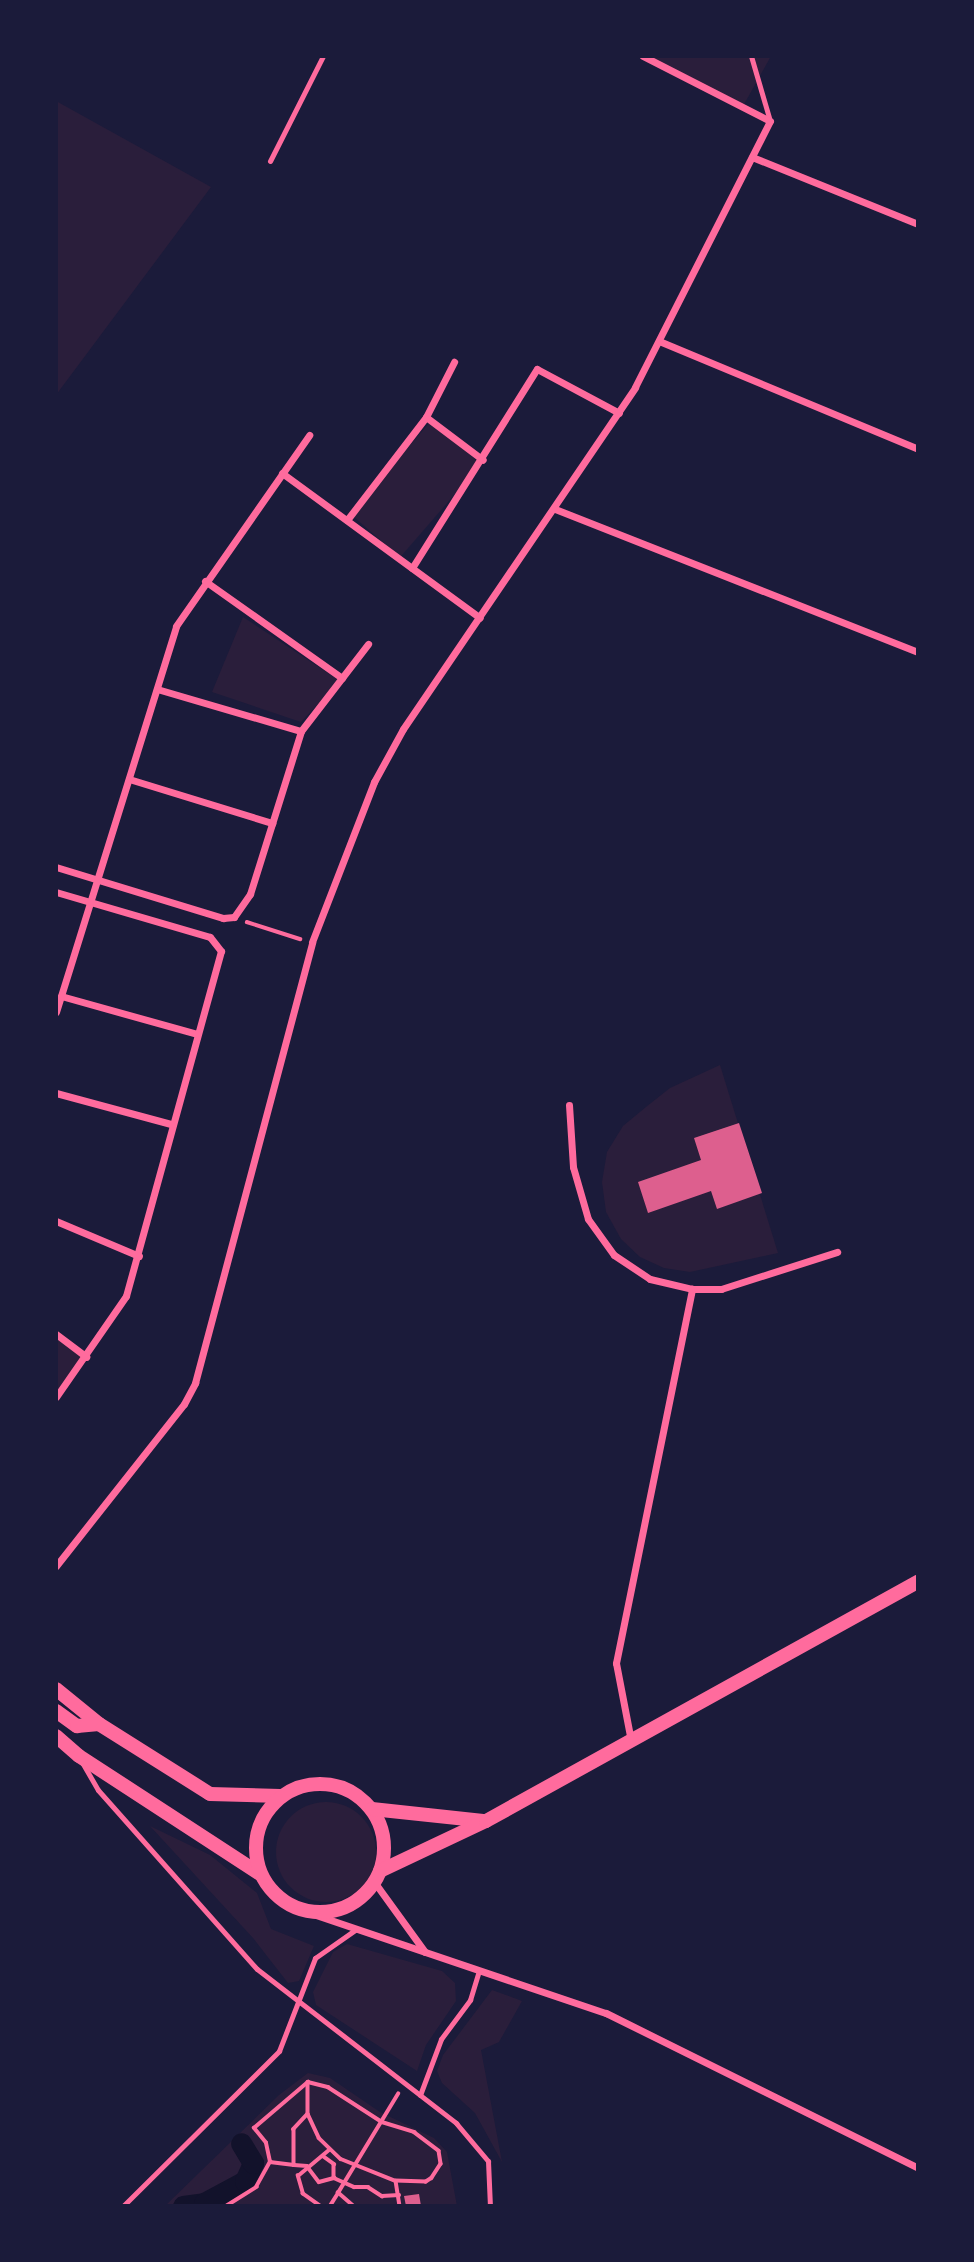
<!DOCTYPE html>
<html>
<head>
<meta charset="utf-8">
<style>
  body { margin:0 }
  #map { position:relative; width:974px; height:2262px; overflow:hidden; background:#1b1b3a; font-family:Jost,sans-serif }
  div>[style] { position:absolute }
  .green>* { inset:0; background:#2a1e3b; transform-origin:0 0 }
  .round { border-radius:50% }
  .canal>* { height:21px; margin:-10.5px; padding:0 10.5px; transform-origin:10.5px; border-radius:10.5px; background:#12122b }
  .building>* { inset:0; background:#dd5f8e }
  .path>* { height:3.5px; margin:-1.75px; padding:0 1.75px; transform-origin:1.75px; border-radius:1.75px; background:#ff6b9d }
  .service>* { height:5px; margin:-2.5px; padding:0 2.5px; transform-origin:2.5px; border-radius:2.5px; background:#ff6b9d }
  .minor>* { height:7px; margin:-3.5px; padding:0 3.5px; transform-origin:3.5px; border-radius:3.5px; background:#ff6b9d }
  .secondary>* { height:14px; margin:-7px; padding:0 7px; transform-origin:7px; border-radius:7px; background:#ff6b9d }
  .secondary>.ring { margin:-7px; padding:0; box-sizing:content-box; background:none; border:14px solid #ff6b9d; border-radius:50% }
  span { translate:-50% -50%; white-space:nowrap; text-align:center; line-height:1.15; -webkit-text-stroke:6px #1b1b3a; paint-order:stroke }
  .frame { position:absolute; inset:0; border:58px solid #1b1b3a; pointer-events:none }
</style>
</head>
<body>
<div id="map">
  <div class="green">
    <i style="clip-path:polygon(643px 56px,771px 56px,742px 108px)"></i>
    <i style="clip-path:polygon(56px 101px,211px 187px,56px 395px)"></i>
    <i style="left:431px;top:421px;width:66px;height:123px;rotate:41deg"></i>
    <i style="clip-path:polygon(243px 617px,340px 681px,301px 722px,212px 692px)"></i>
    <i style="clip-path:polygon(720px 1065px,778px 1253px,690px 1272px,664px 1268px,640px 1257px,621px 1239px,606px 1212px,602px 1182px,607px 1152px,623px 1126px,646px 1107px,670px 1088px)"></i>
    <i style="clip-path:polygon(56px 1334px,86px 1357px,56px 1397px)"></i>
    <i class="round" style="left:276px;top:1802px;width:100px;height:100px"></i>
    <i style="clip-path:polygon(150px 1826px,210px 1855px,257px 1893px,271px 1929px,314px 1946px,299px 1981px,288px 1983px,253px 1938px)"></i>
    <i style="clip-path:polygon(347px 1944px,442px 1971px,455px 1983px,456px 2001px,426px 2045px,417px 2071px,316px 2005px,313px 1992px,333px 1952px)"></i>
    <i style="clip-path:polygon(492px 1990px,522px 2001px,499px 2042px,481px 2050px,502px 2162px,475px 2113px,442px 2083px,437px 2071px,443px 2055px)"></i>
    <i style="clip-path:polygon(308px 2073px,330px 2078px,380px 2112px,434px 2138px,447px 2152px,457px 2206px,165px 2206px,279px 2095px)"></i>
  </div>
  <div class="canal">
    <i style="left:183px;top:2206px;width:21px;rotate:-8deg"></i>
    <i style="left:204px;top:2203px;width:47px;rotate:-28.2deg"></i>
    <i style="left:245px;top:2181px;width:20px;rotate:-66deg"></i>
    <i style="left:253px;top:2163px;width:23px;rotate:-121deg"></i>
  </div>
  <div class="building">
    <i style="clip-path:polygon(739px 1123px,762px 1193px,717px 1209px,711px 1191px,648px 1213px,638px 1182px,701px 1160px,694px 1138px)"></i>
    <i style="clip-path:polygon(419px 2194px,421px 2206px,406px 2206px,404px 2196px)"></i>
  </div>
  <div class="path">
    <i style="left:247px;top:922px;width:56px;rotate:17.8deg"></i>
    <i style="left:308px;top:2082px;width:32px;rotate:90deg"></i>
    <i style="left:308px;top:2114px;width:26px;rotate:65deg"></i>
    <i style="left:319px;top:2138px;width:30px;rotate:44deg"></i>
    <i style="left:341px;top:2159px;width:59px;rotate:21.8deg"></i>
    <i style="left:396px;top:2181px;width:25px;rotate:81deg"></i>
    <i style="left:308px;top:2114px;width:21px;rotate:133deg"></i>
    <i style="left:294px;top:2129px;width:36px;rotate:90deg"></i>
    <i style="left:294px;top:2165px;width:13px;rotate:4deg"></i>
    <i style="left:307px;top:2166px;width:20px;rotate:53deg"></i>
    <i style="left:319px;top:2182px;width:16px;rotate:-15deg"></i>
    <i style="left:334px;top:2178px;width:22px;rotate:24deg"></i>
    <i style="left:354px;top:2187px;width:14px"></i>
    <i style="left:368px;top:2187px;width:17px;rotate:33deg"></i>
    <i style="left:382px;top:2196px;width:17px;rotate:-3deg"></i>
    <i style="left:323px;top:2156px;width:14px;rotate:36deg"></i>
    <i style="left:334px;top:2164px;width:14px;rotate:90deg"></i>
    <i style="left:270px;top:2162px;width:24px;rotate:7deg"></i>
    <i style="left:226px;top:2206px;width:36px;rotate:-32deg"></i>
    <i style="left:256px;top:2187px;width:29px;rotate:-61deg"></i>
    <i style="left:270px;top:2162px;width:19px;rotate:-102deg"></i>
    <i style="left:266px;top:2143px;width:19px;rotate:-129deg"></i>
    <i style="left:254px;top:2128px;width:71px;rotate:-40.4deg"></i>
    <i style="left:308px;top:2082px;width:21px;rotate:14deg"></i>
    <i style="left:328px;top:2087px;width:64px;rotate:32.9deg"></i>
    <i style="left:382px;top:2122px;width:34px;rotate:17deg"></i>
    <i style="left:414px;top:2132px;width:31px;rotate:37deg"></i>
    <i style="left:439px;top:2151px;width:13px;rotate:81deg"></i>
    <i style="left:441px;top:2164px;width:17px;rotate:123deg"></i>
    <i style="left:432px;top:2178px;width:7px;rotate:146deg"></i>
    <i style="left:426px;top:2182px;width:30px;rotate:-178deg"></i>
    <i style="left:320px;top:2206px;width:21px;rotate:-145deg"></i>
    <i style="left:303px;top:2194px;width:19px;rotate:-106deg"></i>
    <i style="left:298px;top:2176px;width:40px;rotate:-40deg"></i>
    <i style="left:330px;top:2206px;width:15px;rotate:-58deg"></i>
    <i style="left:353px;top:2206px;width:20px;rotate:-139deg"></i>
    <i style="left:338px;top:2193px;width:116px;rotate:-58.8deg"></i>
  </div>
  <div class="service">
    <i style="left:751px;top:56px;width:68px;rotate:73.7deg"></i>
    <i style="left:270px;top:161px;width:118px;rotate:-63.2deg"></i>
    <i style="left:83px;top:1764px;width:30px;rotate:60deg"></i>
    <i style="left:98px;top:1790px;width:239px;rotate:48.4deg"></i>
    <i style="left:257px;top:1969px;width:252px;rotate:37.7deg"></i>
    <i style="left:456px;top:2123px;width:50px;rotate:49.9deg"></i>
    <i style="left:488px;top:2161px;width:45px;rotate:87.5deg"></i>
    <i style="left:420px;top:2095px;width:60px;rotate:-69.4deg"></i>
    <i style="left:441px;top:2039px;width:49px;rotate:-53.4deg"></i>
    <i style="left:470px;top:2000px;width:31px;rotate:-73deg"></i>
    <i style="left:123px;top:2206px;width:220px;rotate:-44.8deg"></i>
    <i style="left:279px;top:2051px;width:100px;rotate:-68.8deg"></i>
    <i style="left:315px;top:1958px;width:49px;rotate:-35deg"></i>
  </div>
  <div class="minor">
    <i style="left:752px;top:157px;width:179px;rotate:22deg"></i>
    <i style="left:659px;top:341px;width:281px;rotate:22.6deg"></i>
    <i style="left:426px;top:417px;width:71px;rotate:37deg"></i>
    <i style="left:282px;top:473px;width:245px;rotate:36.2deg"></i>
    <i style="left:555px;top:509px;width:390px;rotate:21.5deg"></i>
    <i style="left:347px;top:520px;width:130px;rotate:-52.5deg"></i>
    <i style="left:426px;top:417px;width:62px;rotate:-63deg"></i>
    <i style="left:412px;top:568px;width:235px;rotate:-57.9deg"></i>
    <i style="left:537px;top:369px;width:93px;rotate:28.2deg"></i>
    <i style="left:205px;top:581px;width:168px;rotate:35.3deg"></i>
    <i style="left:157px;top:689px;width:150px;rotate:16.3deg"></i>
    <i style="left:129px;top:779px;width:150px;rotate:17.1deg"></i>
    <i style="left:56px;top:867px;width:175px;rotate:17deg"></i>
    <i style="left:223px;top:918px;width:11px;rotate:-5deg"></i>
    <i style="left:234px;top:917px;width:28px;rotate:-55deg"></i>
    <i style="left:250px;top:894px;width:171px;rotate:-72.6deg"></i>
    <i style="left:301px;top:731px;width:110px;rotate:-52.4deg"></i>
    <i style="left:56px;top:892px;width:160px;rotate:16.3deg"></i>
    <i style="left:210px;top:937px;width:18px;rotate:52deg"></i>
    <i style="left:221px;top:951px;width:358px;rotate:105.4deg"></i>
    <i style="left:126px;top:1296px;width:123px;rotate:124.7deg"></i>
    <i style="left:61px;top:996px;width:141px;rotate:15.6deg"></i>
    <i style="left:56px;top:1012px;width:404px;rotate:-72.7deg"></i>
    <i style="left:176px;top:626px;width:233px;rotate:-55.1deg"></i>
    <i style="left:56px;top:1093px;width:119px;rotate:15.1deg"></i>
    <i style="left:569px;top:1105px;width:62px;rotate:86.3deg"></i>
    <i style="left:573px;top:1167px;width:54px;rotate:73.9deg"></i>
    <i style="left:588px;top:1219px;width:44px;rotate:54.2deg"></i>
    <i style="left:614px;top:1255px;width:43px;rotate:33.7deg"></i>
    <i style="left:650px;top:1279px;width:43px;rotate:13.4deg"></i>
    <i style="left:692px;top:1289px;width:29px"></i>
    <i style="left:721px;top:1289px;width:122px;rotate:-17.7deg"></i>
    <i style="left:56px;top:1221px;width:90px;rotate:22.9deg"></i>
    <i style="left:56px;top:1334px;width:38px;rotate:37deg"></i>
    <i style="left:56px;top:1566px;width:206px;rotate:-51.7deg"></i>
    <i style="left:184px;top:1404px;width:24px;rotate:-62deg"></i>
    <i style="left:195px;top:1383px;width:456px;rotate:-75.1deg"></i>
    <i style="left:312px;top:942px;width:172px;rotate:-68.8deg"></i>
    <i style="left:374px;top:782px;width:60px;rotate:-61.3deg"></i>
    <i style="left:403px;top:729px;width:413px;rotate:-55.8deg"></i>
    <i style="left:635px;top:387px;width:298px;rotate:-63.1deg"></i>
    <i style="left:770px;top:121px;width:143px;rotate:-152.9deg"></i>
    <i style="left:631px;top:1741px;width:79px;rotate:-100.9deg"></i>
    <i style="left:616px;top:1663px;width:382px;rotate:-78.5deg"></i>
    <i style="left:375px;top:1883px;width:85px;rotate:54.1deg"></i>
    <i style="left:304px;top:1911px;width:319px;rotate:18.7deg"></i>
    <i style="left:606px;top:2013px;width:348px;rotate:26.4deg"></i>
  </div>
  <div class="secondary">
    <i style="left:56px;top:1689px;width:55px;rotate:39.1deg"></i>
    <i style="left:99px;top:1724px;width:131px;rotate:32.2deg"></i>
    <i style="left:210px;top:1794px;width:70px;rotate:1.6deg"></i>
    <i style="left:56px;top:1711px;width:26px;rotate:36deg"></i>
    <i style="left:77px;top:1726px;width:22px;rotate:-5deg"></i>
    <i style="left:56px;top:1736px;width:30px;rotate:41deg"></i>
    <i style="left:79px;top:1756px;width:216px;rotate:33.1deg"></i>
    <i class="ring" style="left:256px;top:1784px;width:114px;height:114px"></i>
    <i style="left:372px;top:1809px;width:114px;rotate:6.1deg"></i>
    <i style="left:380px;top:1871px;width:117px;rotate:-25.3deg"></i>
    <i style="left:486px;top:1821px;width:494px;rotate:-29deg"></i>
  </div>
  <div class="frame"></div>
</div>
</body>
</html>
